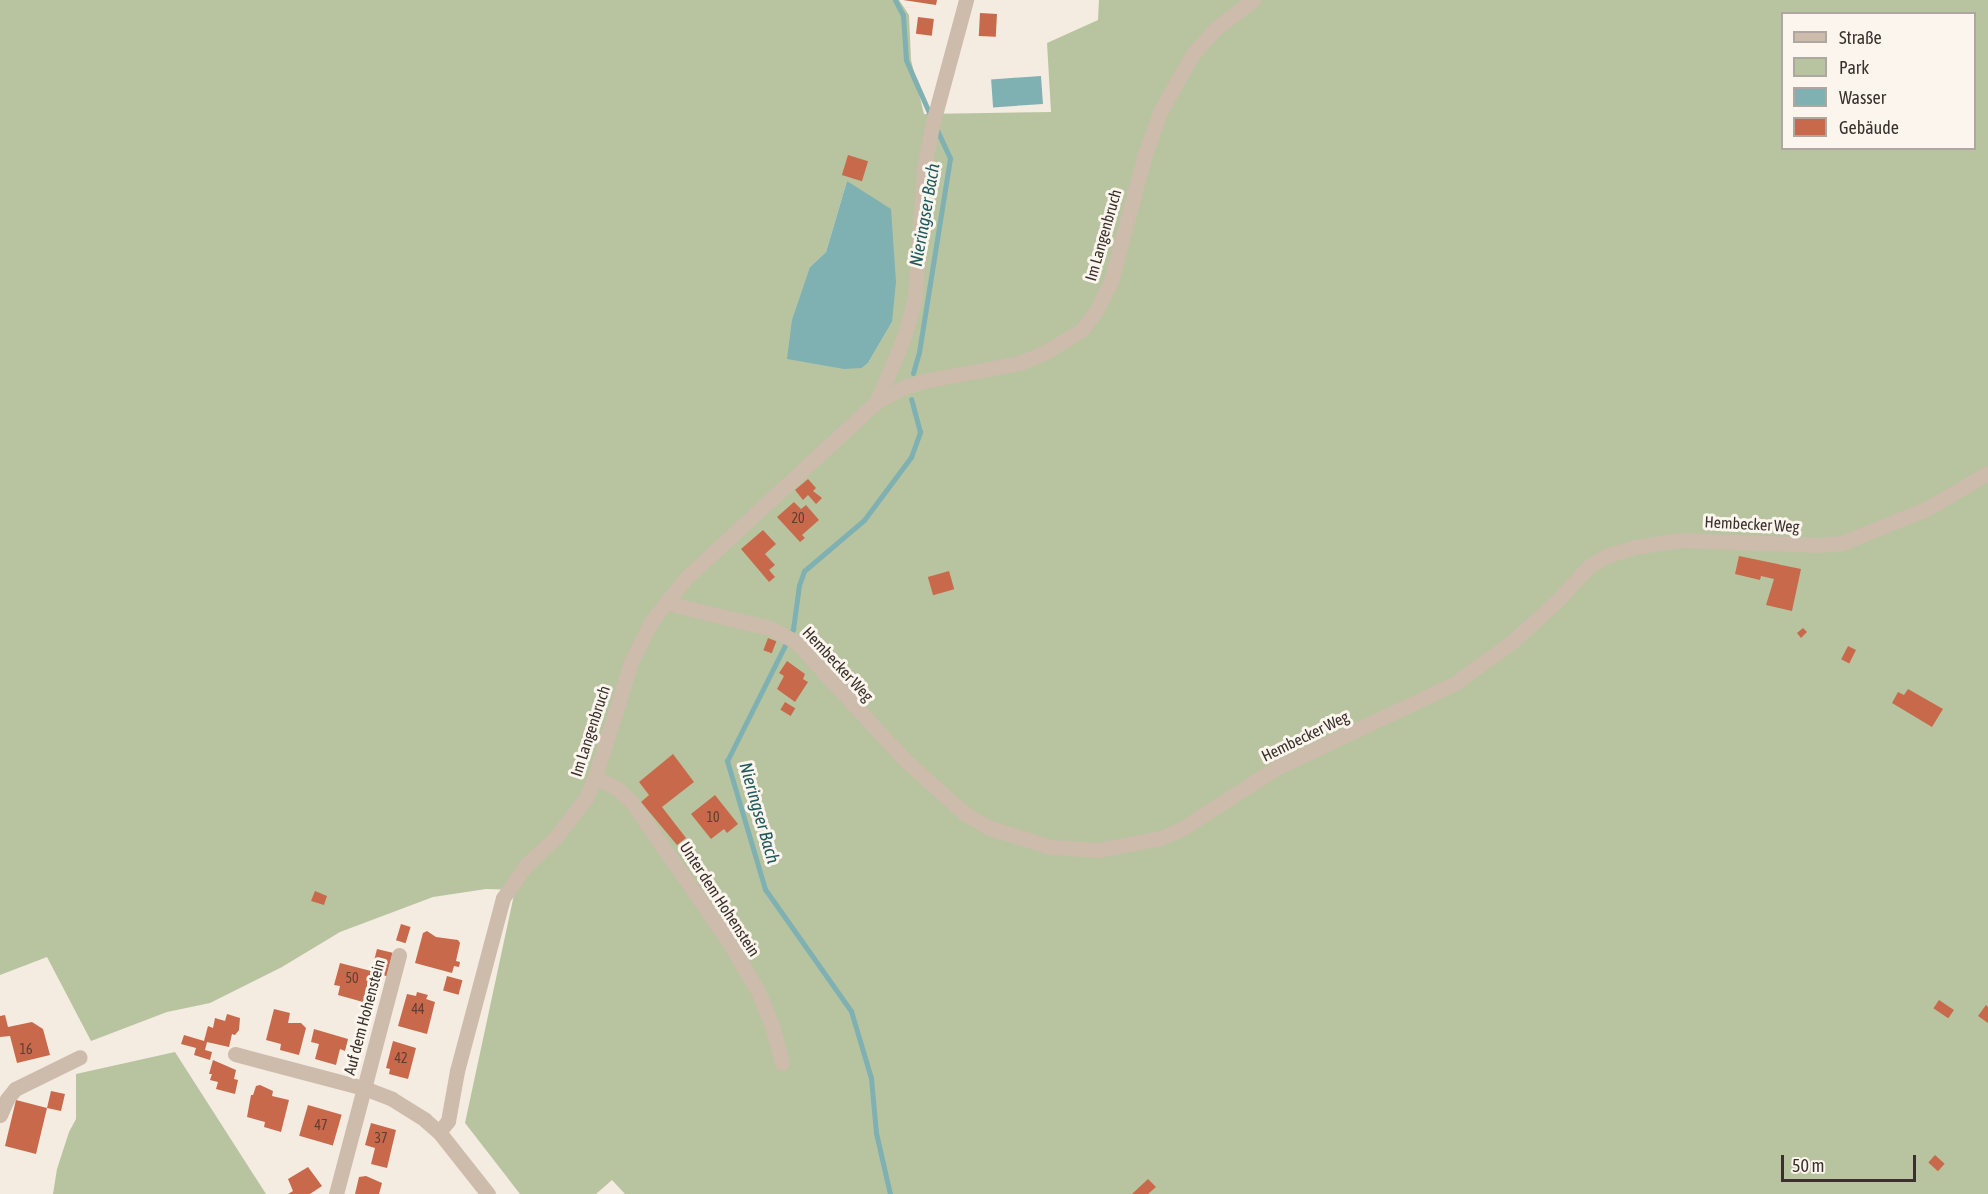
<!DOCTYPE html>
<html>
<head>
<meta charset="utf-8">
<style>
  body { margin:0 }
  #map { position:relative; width:1988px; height:1194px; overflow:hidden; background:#f4ebe1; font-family:"Asap Condensed",sans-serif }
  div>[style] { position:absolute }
  .green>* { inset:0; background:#b8c4a0 }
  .water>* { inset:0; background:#7fb0b2; transform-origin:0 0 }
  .stream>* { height:5px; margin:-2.5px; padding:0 2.5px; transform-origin:2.5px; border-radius:2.5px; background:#7fb0b2 }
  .building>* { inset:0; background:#c8694b; transform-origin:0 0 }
  .street>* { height:15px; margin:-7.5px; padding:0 7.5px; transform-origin:7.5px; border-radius:7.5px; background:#cdbbac }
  span { translate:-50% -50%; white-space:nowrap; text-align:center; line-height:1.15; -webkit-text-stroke:6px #fbf5ee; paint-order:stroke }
  .number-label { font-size:14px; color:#5e3e33 }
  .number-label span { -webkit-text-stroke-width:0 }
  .street-label { font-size:16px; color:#3b302b }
  .water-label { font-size:18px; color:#1f5a5e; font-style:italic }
  .legend { position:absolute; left:1781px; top:12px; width:195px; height:138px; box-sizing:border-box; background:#fbf5ee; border:2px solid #aea6a0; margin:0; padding:8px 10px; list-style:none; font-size:18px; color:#3b302b }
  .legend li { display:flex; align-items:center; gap:12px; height:30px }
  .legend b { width:30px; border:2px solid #aea6a0 }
  .scale { position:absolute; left:1781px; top:1155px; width:135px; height:27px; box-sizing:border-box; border:3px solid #3b302b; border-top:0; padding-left:8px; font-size:18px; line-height:21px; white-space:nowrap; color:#3b302b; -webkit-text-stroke:4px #fbf5ee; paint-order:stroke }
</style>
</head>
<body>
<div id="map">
  <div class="green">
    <i style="clip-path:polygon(evenodd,0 0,899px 0,909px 15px,911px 60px,924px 114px,1051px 112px,1047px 43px,1098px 20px,1099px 0,1988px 0,1988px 1194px,625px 1194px,612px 1180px,596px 1194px,520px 1194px,465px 1123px,515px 890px,486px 889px,433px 897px,340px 932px,282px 967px,210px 1003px,167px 1012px,91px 1041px,47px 957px,0 975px,0 0,1782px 14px,1974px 14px,1974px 148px,1782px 148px,1782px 14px,0 0,847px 181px,892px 322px,868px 363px,862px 368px,810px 267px,826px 252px,847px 181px)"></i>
    <i style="clip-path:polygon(175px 1052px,266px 1194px,53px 1194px,57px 1169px,69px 1132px,76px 1119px,76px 1074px)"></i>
  </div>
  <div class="water">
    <i style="left:1041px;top:76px;width:28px;height:50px;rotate:86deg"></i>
    <i style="clip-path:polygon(847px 181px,891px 209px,896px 282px,892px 322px,868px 363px,862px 368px,844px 369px,787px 359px,792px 320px,810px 267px,826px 252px)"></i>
  </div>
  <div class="stream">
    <i style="left:895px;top:0;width:17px;rotate:62deg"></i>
    <i style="left:903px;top:15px;width:45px;rotate:86.2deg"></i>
    <i style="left:906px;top:60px;width:62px;rotate:66.3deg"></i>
    <i style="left:913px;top:373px;width:22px;rotate:-74deg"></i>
    <i style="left:919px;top:352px;width:196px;rotate:-80.9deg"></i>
    <i style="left:950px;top:158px;width:33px;rotate:-115deg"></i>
    <i style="left:890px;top:1194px;width:63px;rotate:-102.9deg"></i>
    <i style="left:876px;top:1133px;width:55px;rotate:-95.2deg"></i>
    <i style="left:871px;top:1078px;width:70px;rotate:-106.6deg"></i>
    <i style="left:851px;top:1011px;width:149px;rotate:-125.2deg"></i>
    <i style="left:765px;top:889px;width:134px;rotate:-106.5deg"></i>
    <i style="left:727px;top:761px;width:148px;rotate:-63.4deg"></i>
    <i style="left:793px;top:629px;width:44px;rotate:-82.2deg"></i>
    <i style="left:799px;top:585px;width:15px;rotate:-70deg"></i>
    <i style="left:804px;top:571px;width:79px;rotate:-40.4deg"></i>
    <i style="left:864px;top:520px;width:79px;rotate:-53.3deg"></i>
    <i style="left:911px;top:457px;width:27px;rotate:-70deg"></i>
    <i style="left:920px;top:432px;width:34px;rotate:-105deg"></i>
  </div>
  <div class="building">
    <i style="clip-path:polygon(903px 0,937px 0,936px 5px)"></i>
    <i style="left:980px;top:13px;width:17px;height:23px;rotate:3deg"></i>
    <i style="left:918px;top:17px;width:16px;height:17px;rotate:7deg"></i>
    <i style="left:848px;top:155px;width:21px;height:21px;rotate:17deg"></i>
    <i style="clip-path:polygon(808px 479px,816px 488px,813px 491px,822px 498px,816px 504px,808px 495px,803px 500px,795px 490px)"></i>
    <i style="clip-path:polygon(794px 502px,801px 509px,806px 505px,819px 520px,802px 535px,805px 538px,800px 542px,777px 517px)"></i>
    <i style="clip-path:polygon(763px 530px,776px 544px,765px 554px,775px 565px,769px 570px,775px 577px,769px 582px,741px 549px)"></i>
    <i style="clip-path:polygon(1739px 556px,1801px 569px,1792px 611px,1766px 605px,1774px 579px,1761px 576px,1760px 580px,1735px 574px)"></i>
    <i style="left:949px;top:571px;width:19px;height:22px;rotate:74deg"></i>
    <i style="clip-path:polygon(1803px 628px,1807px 632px,1801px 638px,1797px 633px)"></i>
    <i style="left:768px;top:638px;width:9px;height:13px;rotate:21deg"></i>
    <i style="left:1848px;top:646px;width:9px;height:15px;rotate:27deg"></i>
    <i style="clip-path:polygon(787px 661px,805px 674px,803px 679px,808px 682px,795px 702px,777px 689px,784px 676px,779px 673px)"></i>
    <i style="clip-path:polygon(1908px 689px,1943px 709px,1932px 727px,1892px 703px,1898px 692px,1904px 695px)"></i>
    <i style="left:785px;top:702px;width:12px;height:9px;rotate:31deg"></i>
    <i style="clip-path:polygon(673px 754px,694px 782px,662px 807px,686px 838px,677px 845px,641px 802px,649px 795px,639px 782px)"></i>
    <i style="clip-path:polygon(715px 795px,738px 824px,727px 833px,724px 829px,711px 839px,691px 814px)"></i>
    <i style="clip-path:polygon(315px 891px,327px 896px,324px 905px,311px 901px)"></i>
    <i style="left:401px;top:924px;width:10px;height:17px;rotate:17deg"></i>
    <i style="clip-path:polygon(427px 931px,436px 937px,458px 940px,460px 943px,456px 961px,460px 962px,459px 967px,454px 966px,452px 973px,415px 963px,423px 933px)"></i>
    <i style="left:377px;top:949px;width:16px;height:24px;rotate:14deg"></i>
    <i style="clip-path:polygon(340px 963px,371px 971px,363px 1002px,338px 995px,340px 986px,334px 985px)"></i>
    <i style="left:447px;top:976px;width:16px;height:15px;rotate:15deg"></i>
    <i style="clip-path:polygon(417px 992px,428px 995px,426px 999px,435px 1002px,427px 1034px,398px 1026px,407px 994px,416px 996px)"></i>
    <i style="left:1939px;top:1000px;width:18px;height:10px;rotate:34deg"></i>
    <i style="clip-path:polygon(1986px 1005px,1988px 1007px,1988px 1023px,1978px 1016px)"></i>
    <i style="clip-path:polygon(274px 1009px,290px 1013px,288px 1023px,301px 1023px,306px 1028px,299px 1055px,280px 1050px,281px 1044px,266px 1040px)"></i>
    <i style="clip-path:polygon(227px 1014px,240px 1018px,239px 1030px,235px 1035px,232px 1034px,229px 1047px,207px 1042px,205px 1050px,212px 1052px,210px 1060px,194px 1055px,196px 1048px,181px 1044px,184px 1035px,204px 1041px,208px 1026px,213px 1028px,215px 1018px,225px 1021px)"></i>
    <i style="clip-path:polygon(5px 1015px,8px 1027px,32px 1022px,43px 1029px,50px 1055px,17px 1063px,10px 1036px,0 1037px,0 1016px)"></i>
    <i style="clip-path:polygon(314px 1029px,348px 1039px,345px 1051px,340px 1049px,336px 1065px,315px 1059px,319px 1044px,311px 1042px)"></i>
    <i style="clip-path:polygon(393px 1041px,416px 1048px,408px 1079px,389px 1074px,390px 1069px,386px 1068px)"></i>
    <i style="clip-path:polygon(213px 1060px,236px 1070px,234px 1079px,238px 1080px,235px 1094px,216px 1089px,218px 1082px,210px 1080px,212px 1074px,209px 1074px)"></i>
    <i style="clip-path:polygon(260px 1085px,273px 1091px,272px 1096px,289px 1100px,281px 1132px,264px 1127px,265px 1122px,247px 1117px,251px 1095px,253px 1095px,256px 1086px)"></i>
    <i style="clip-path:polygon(51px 1091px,65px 1094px,61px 1111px,47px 1108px,36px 1154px,5px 1146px,16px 1100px,47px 1108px)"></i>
    <i style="left:308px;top:1105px;width:35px;height:32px;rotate:16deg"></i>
    <i style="clip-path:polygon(371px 1123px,396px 1130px,387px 1168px,371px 1164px,375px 1148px,365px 1145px)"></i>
    <i style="left:1935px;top:1155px;width:13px;height:10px;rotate:42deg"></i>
    <i style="clip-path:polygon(308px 1167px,322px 1186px,310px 1194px,288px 1194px,293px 1191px,288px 1179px)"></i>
    <i style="clip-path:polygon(366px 1176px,382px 1183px,379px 1194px,355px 1194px,359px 1177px)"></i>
    <i style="clip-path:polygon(1148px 1179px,1156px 1187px,1148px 1194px,1132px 1194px)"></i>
  </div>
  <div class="street">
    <i style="left:877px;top:401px;width:69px;rotate:-67.1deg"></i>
    <i style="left:904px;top:337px;width:41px;rotate:-74.2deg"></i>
    <i style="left:915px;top:298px;width:130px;rotate:-86deg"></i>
    <i style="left:924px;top:168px;width:43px;rotate:-79.2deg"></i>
    <i style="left:932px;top:126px;width:131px;rotate:-74.9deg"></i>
    <i style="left:667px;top:600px;width:13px;rotate:27deg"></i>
    <i style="left:679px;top:606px;width:94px;rotate:13.6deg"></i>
    <i style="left:770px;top:628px;width:30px;rotate:28deg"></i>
    <i style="left:796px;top:642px;width:161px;rotate:47.3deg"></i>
    <i style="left:905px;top:760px;width:79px;rotate:41.9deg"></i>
    <i style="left:964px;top:813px;width:27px;rotate:31deg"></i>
    <i style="left:987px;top:827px;width:67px;rotate:17.4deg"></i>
    <i style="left:1051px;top:847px;width:48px;rotate:3.6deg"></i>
    <i style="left:1099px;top:850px;width:63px;rotate:-11deg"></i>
    <i style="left:1161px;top:838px;width:24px;rotate:-24deg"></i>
    <i style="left:1183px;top:828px;width:111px;rotate:-32.8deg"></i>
    <i style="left:1276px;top:768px;width:197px;rotate:-25.3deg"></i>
    <i style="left:1454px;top:684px;width:73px;rotate:-36.1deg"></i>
    <i style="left:1513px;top:641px;width:62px;rotate:-42.4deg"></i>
    <i style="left:1559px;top:599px;width:43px;rotate:-47.8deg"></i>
    <i style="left:1588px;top:567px;width:21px;rotate:-31deg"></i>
    <i style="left:1606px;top:556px;width:30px;rotate:-17deg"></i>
    <i style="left:1635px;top:547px;width:47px;rotate:-8.7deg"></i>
    <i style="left:1681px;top:540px;width:138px;rotate:2.1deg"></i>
    <i style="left:1819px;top:545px;width:23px;rotate:-5deg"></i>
    <i style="left:1842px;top:543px;width:93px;rotate:-22.1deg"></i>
    <i style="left:1928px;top:508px;width:69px;rotate:-30.3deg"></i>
    <i style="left:595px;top:777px;width:27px;rotate:28deg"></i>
    <i style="left:619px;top:790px;width:16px;rotate:43deg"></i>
    <i style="left:631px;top:801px;width:165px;rotate:55.2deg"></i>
    <i style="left:725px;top:936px;width:64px;rotate:59deg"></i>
    <i style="left:758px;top:991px;width:38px;rotate:68deg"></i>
    <i style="left:772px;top:1026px;width:38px;rotate:75deg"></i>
    <i style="left:399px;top:955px;width:138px;rotate:104.7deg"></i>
    <i style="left:364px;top:1088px;width:30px;rotate:21deg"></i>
    <i style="left:392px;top:1099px;width:39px;rotate:32deg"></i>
    <i style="left:425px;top:1120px;width:18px;rotate:41deg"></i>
    <i style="left:439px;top:1132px;width:79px;rotate:51.7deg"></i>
    <i style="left:235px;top:1054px;width:133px;rotate:14.8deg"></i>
    <i style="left:364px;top:1088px;width:110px;rotate:104.8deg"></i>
    <i style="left:0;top:1115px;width:17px;rotate:-66deg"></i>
    <i style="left:7px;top:1099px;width:13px;rotate:-51deg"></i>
    <i style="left:15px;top:1089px;width:72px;rotate:-26.2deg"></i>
    <i style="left:439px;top:1132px;width:14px;rotate:-51deg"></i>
    <i style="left:448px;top:1121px;width:51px;rotate:-79.8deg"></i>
    <i style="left:457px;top:1071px;width:179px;rotate:-75.1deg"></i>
    <i style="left:503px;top:898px;width:39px;rotate:-55deg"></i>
    <i style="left:525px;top:866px;width:41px;rotate:-43deg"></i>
    <i style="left:555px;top:838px;width:51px;rotate:-52.2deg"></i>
    <i style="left:586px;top:798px;width:23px;rotate:-67deg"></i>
    <i style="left:595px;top:777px;width:121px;rotate:-72.6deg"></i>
    <i style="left:631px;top:662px;width:45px;rotate:-63.4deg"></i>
    <i style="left:651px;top:622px;width:55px;rotate:-51.7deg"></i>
    <i style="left:685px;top:579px;width:262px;rotate:-42.8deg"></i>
    <i style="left:877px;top:401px;width:30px;rotate:-27deg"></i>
    <i style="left:904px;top:387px;width:26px;rotate:-16deg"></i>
    <i style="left:929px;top:380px;width:92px;rotate:-10.7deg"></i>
    <i style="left:1019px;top:363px;width:27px;rotate:-22deg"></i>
    <i style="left:1044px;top:353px;width:44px;rotate:-31.2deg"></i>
    <i style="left:1082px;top:330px;width:26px;rotate:-54deg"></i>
    <i style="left:1097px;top:309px;width:31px;rotate:-63deg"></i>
    <i style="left:1111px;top:281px;width:131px;rotate:-75deg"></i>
    <i style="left:1145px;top:154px;width:45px;rotate:-70.3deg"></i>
    <i style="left:1160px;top:112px;width:65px;rotate:-60.7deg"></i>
    <i style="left:1192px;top:55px;width:36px;rotate:-48deg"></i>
    <i style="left:1216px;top:28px;width:46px;rotate:-37.1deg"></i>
  </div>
  <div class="number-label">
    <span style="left:798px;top:518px">20</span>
    <span style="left:713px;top:817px">10</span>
    <span style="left:352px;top:978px">50</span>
    <span style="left:418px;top:1009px">44</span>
    <span style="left:26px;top:1049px">16</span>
    <span style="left:401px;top:1058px">42</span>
    <span style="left:321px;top:1125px">47</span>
    <span style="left:381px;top:1138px">37</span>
  </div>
  <div class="street-label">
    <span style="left:1103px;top:235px;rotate:-74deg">Im Langenbruch</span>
    <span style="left:1752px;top:524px;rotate:3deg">Hembecker Weg</span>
    <span style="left:838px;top:664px;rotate:47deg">Hembecker Weg</span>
    <span style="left:590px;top:731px;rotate:-72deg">Im Langenbruch</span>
    <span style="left:1305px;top:736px;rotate:-26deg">Hembecker Weg</span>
    <span style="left:720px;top:899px;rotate:57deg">Unter dem Hohenstein</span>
    <span style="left:364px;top:1017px;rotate:-75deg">Auf dem Hohenstein</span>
  </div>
  <div class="water-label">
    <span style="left:925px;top:215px;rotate:-80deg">Nieringser Bach</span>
    <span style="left:759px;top:813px;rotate:74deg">Nieringser Bach</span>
  </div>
  <ul class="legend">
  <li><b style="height:8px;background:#cdbbac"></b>Straße</li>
  <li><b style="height:16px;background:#b8c4a0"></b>Park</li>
  <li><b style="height:16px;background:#7fb0b2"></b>Wasser</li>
  <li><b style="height:16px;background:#c8694b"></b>Gebäude</li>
  </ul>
  <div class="scale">50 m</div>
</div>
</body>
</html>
